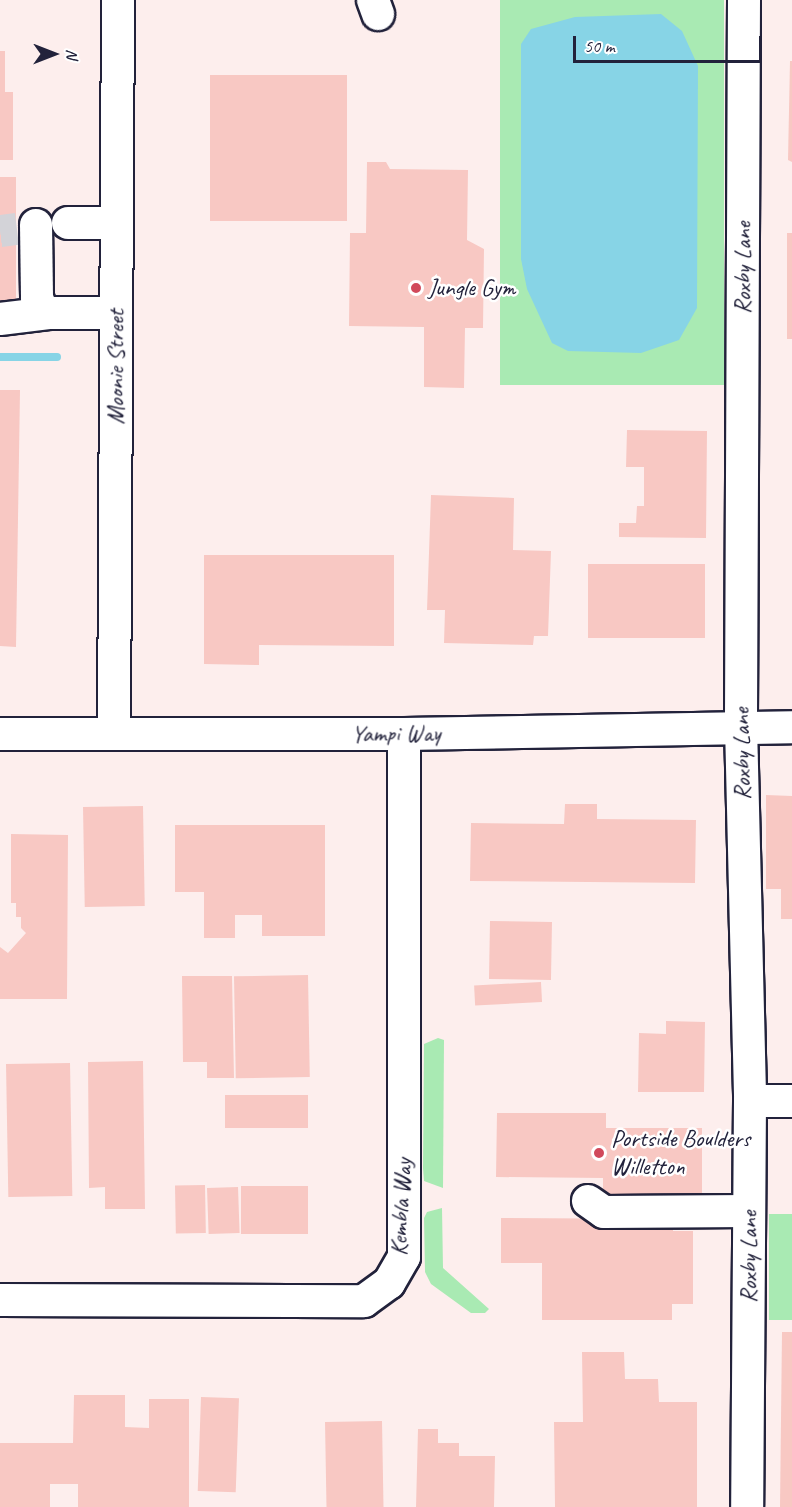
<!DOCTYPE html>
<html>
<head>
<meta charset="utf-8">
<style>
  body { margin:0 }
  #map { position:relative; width:792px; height:1507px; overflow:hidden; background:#fff; font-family:Caveat,sans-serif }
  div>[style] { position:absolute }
  .built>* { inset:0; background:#fdeeed; transform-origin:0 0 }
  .green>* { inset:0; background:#a9eab3; transform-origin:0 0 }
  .water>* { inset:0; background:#87d4e6 }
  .stream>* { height:8px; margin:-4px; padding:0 4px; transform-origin:4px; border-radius:4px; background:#87d4e6 }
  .building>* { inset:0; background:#f8c8c3; transform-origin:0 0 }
  .minor-tunnel>* { height:32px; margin-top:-16px; transform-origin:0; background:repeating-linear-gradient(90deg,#d3d3d8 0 32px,transparent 0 48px) }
  .roads { filter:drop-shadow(2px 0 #22223b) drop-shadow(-2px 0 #22223b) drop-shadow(0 2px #22223b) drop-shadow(0 -2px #22223b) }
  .minor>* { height:32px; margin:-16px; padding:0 16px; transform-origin:16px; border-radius:16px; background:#fff }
  .dots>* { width:16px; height:16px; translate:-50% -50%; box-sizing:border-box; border:3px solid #fff; border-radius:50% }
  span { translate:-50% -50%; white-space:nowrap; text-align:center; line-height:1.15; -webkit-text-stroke:5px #fff; paint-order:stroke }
  .street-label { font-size:24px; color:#22223b }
  .poi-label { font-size:24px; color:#22223b }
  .left { translate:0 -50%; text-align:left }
  .north { position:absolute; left:24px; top:24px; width:60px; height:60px; -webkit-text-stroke:4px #fff; paint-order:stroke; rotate:90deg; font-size:16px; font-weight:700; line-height:24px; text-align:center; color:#22223b }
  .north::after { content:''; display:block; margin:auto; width:21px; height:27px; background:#22223b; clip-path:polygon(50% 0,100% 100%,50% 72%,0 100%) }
  .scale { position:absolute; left:573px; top:36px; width:189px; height:27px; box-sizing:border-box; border:3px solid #22223b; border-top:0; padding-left:8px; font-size:18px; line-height:21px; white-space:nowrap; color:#22223b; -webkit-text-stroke:4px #fff; paint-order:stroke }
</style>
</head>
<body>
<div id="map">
  <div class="built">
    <i style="left:0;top:0;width:792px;height:1507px"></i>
  </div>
  <div class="green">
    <i style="left:500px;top:0;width:224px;height:385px"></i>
    <i style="clip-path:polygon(438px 1038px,444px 1040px,443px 1188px,424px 1181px,423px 1168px,424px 1044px)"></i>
    <i style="clip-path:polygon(442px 1208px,443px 1268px,489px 1309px,485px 1313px,471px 1313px,431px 1284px,425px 1272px,424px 1218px,427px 1212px)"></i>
    <i style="left:769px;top:1214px;width:23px;height:106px"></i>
  </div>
  <div class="water">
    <i style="clip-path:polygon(661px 14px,682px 31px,698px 66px,697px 308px,679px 340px,641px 353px,568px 351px,552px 343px,527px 289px,521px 259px,521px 44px,531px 29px,575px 17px)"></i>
  </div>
  <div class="stream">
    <i style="left:0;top:357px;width:57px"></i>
  </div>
  <div class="building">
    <i style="clip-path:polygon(0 51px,5px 51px,5px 92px,13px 92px,13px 160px,0 160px)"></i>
    <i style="clip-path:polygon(790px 61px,792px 61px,792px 162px,788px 160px)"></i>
    <i style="left:210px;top:75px;width:137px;height:146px"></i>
    <i style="clip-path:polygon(367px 162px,386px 162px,390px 169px,468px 170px,467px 240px,484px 249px,483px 328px,465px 328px,464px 388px,424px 387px,424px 327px,349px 326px,350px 233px,366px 233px)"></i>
    <i style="left:0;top:177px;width:16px;height:134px"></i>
    <i style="left:787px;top:233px;width:5px;height:106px"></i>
    <i style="clip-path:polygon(0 390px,20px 390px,16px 647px,0 646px)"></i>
    <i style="clip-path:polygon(627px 430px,707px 431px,706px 538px,619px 537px,619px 523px,636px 523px,637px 506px,644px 506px,644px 467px,626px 467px)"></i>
    <i style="clip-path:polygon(431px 495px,514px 498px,513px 550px,551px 551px,548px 636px,534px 636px,533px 645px,444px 643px,445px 610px,427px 610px)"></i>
    <i style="clip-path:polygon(204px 555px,394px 555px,394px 646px,259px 645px,259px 665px,204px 664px)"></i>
    <i style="left:588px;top:564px;width:117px;height:74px"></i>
    <i style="clip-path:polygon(766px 795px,792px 796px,792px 919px,781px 919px,781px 889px,766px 889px)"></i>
    <i style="clip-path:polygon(565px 804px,597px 804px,597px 819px,696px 820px,695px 883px,470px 881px,471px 823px,564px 824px)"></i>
    <i style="left:143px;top:806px;width:100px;height:60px;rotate:89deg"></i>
    <i style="clip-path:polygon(175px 825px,325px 825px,325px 936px,262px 936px,262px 915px,235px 915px,235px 938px,204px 938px,204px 892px,175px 892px)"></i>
    <i style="clip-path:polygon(11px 834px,68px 835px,67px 999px,0 999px,0 947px,8px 953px,26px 933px,21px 928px,21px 917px,16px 917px,16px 903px,11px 903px)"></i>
    <i style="left:490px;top:921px;width:62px;height:58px;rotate:1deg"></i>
    <i style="left:308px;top:975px;width:102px;height:74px;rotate:89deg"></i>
    <i style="clip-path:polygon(182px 976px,232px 976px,234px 1078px,207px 1078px,207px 1062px,183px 1062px)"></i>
    <i style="left:541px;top:982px;width:20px;height:67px;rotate:87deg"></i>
    <i style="clip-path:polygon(666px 1021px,705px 1022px,704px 1092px,638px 1092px,639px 1033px,666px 1034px)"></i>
    <i style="clip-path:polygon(143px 1061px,145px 1209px,105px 1209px,105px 1187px,89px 1188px,88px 1062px)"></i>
    <i style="left:70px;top:1063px;width:133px;height:64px;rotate:89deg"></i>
    <i style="left:308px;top:1095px;width:33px;height:83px;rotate:90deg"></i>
    <i style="clip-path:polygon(497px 1113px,606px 1113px,606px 1128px,702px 1128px,702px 1203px,603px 1202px,603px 1178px,496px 1177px)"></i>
    <i style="left:205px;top:1185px;width:48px;height:30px;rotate:89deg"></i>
    <i style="left:241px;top:1186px;width:67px;height:48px"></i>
    <i style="left:238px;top:1187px;width:46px;height:31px;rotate:88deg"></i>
    <i style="clip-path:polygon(501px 1218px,673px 1219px,673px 1231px,693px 1231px,693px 1304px,672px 1304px,672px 1320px,542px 1320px,542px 1263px,501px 1263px)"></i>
    <i style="clip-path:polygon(782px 1332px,792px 1332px,792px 1507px,780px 1507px)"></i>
    <i style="clip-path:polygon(582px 1352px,624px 1352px,625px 1379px,658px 1379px,659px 1402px,697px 1402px,697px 1507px,555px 1507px,554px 1422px,583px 1422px)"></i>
    <i style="clip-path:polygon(74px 1395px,125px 1395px,125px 1427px,149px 1428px,149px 1399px,189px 1399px,189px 1507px,78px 1507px,78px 1484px,50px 1484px,50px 1507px,0 1507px,0 1443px,73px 1443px)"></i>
    <i style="left:201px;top:1397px;width:38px;height:94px;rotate:2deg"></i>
    <i style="left:382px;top:1421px;width:86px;height:57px;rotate:89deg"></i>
    <i style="clip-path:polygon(418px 1429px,438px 1429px,438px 1443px,459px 1443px,459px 1456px,495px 1456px,494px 1507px,416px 1507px)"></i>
  </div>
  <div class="minor-tunnel">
    <i style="left:0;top:231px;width:17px;rotate:-7deg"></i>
  </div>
  <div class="roads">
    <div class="minor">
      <i style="left:373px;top:0;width:15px;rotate:70deg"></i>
      <i style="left:744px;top:0;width:726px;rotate:90.24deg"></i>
      <i style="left:741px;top:726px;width:375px;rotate:88.6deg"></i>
      <i style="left:750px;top:1101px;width:406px;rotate:90.4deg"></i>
      <i style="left:68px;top:223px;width:49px"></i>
      <i style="left:36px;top:225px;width:73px;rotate:89.2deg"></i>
      <i style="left:37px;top:298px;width:11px;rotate:68deg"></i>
      <i style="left:41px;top:308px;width:9px;rotate:32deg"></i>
      <i style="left:49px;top:313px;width:67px"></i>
      <i style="left:0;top:319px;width:49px;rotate:-7deg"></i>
      <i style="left:0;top:734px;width:404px"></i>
      <i style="left:404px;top:734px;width:388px;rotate:-1deg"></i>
      <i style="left:114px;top:734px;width:734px;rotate:-89.69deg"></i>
      <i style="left:750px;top:1101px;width:42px"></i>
      <i style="left:588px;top:1201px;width:19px;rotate:35deg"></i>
      <i style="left:604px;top:1212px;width:145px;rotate:-0.4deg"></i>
      <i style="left:0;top:1300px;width:364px;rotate:0.2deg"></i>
      <i style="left:364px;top:1301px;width:31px;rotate:-36deg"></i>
      <i style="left:389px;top:1283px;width:30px;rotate:-60deg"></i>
      <i style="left:404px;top:1257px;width:523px;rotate:-90deg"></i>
    </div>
  </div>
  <div class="dots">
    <i style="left:416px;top:288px;background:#d1495b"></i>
    <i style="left:599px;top:1153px;background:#d1495b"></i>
  </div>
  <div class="street-label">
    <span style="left:743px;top:268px;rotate:-90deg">Roxby Lane</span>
    <span style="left:116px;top:367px;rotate:-90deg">Moonie Street</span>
    <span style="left:396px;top:734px;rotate:-1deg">Yampi Way</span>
    <span style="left:742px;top:754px;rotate:-91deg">Roxby Lane</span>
    <span style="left:401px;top:1207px;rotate:-87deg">Kembla Way</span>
    <span style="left:749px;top:1257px;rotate:-90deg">Roxby Lane</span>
  </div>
  <div class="poi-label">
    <span class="left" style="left:428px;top:288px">Jungle Gym</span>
    <span class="left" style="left:611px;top:1153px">Portside Boulders<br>Willetton</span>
  </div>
  <div class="north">N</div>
  <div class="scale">50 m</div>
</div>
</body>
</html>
